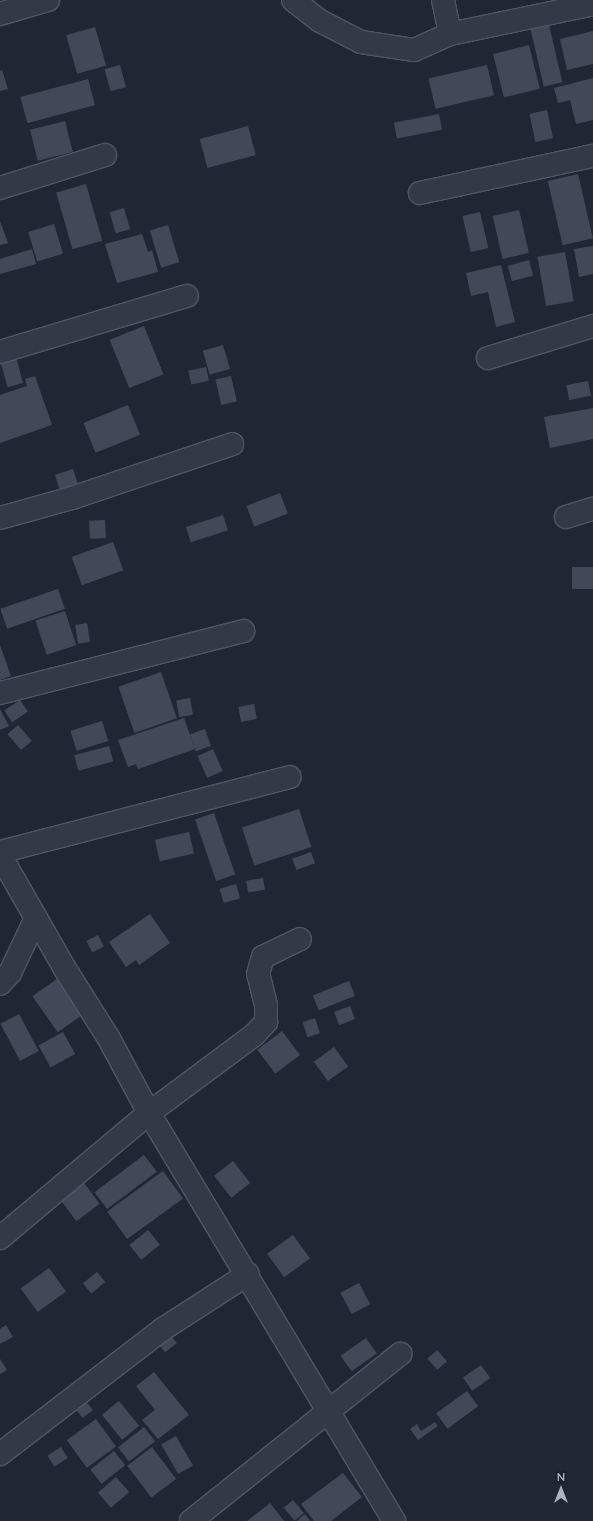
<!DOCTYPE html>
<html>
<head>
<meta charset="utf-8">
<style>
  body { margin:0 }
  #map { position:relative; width:593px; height:1521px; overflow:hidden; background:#202734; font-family:Lato,sans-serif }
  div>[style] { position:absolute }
  .building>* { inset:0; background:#414959; transform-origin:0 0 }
  .roads { filter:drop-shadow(1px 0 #505663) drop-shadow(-1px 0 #505663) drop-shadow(0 1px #505663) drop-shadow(0 -1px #505663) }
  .minor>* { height:22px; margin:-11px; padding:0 11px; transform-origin:11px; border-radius:11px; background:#333945 }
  span { translate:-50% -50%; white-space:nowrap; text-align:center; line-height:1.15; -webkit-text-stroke:3px #191e29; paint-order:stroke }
  .north { position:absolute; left:541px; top:1469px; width:40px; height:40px; -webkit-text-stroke:3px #191e29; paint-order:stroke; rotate:0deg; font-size:11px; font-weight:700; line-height:16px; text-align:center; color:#adb3c2 }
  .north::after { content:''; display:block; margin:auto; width:14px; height:18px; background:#adb3c2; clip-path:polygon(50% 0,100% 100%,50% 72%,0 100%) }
</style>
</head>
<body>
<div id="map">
  <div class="building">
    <i style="left:547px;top:16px;width:68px;height:19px;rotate:77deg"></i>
    <i style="left:95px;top:27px;width:40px;height:30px;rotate:74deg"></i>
    <i style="clip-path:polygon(593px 31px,593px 64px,567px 70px,560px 39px)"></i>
    <i style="left:529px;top:45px;width:45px;height:37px;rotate:76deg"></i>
    <i style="left:120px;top:65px;width:23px;height:16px;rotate:75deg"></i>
    <i style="left:487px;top:65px;width:31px;height:60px;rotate:77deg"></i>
    <i style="clip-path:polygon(2px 70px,8px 89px,0 91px,0 71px)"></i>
    <i style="clip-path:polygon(593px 78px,593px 120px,576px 124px,570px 100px,558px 103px,554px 88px)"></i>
    <i style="left:88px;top:79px;width:27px;height:70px;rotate:75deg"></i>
    <i style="left:547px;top:110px;width:29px;height:18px;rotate:78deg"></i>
    <i style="left:439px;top:114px;width:16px;height:46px;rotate:79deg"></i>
    <i style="left:65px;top:121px;width:32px;height:36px;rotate:76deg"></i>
    <i style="left:248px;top:126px;width:30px;height:50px;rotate:75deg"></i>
    <i style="left:578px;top:174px;width:66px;height:31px;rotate:77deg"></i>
    <i style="left:86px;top:184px;width:59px;height:31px;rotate:74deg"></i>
    <i style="left:124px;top:208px;width:22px;height:15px;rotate:74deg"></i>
    <i style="left:519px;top:210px;width:44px;height:27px;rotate:77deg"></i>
    <i style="left:480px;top:212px;width:37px;height:18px;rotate:77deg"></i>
    <i style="clip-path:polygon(0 221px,8px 243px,0 245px)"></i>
    <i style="left:54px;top:224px;width:31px;height:27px;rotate:73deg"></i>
    <i style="left:168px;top:225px;width:39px;height:19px;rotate:73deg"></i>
    <i style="clip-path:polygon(142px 234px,148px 252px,152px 250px,158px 272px,117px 283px,105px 244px)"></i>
    <i style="clip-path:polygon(593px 246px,593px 274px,579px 277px,574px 249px)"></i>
    <i style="clip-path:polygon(32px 249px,36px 264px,0 274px,0 259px)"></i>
    <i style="left:565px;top:252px;width:50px;height:28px;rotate:80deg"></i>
    <i style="left:529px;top:260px;width:16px;height:22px;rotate:75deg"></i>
    <i style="clip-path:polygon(501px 265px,515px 322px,496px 327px,488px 292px,471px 296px,466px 273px)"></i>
    <i style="left:144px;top:326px;width:52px;height:37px;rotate:68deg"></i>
    <i style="left:223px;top:345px;width:25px;height:21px;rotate:74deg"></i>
    <i style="left:16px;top:357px;width:27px;height:16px;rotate:75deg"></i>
    <i style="left:206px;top:367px;width:14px;height:18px;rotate:78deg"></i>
    <i style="clip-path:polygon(35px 376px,52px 425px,0 443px,0 395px,27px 386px,25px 379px)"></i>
    <i style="left:231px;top:376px;width:26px;height:16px;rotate:77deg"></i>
    <i style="left:588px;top:381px;width:15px;height:22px;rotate:79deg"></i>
    <i style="left:128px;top:405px;width:32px;height:48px;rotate:68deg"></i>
    <i style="clip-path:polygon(593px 408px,593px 439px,550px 448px,544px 417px)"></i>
    <i style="left:73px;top:469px;width:16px;height:19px;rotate:72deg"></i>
    <i style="left:280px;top:493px;width:22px;height:36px;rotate:69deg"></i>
    <i style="left:223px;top:515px;width:16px;height:39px;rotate:72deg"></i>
    <i style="left:105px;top:520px;width:18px;height:16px;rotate:87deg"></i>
    <i style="left:113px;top:542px;width:30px;height:44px;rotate:70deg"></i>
    <i style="left:593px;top:567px;width:22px;height:21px;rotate:90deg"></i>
    <i style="left:58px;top:589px;width:21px;height:61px;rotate:71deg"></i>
    <i style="left:65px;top:611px;width:36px;height:31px;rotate:72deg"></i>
    <i style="left:87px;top:623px;width:19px;height:12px;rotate:81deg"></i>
    <i style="clip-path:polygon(0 645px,11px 676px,0 680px)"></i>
    <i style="left:161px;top:672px;width:49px;height:45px;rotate:71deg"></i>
    <i style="left:190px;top:698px;width:17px;height:14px;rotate:80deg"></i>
    <i style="left:20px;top:700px;width:14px;height:19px;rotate:56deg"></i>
    <i style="left:254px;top:704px;width:15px;height:16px;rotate:79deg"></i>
    <i style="clip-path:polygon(0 709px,9px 726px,0 730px)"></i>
    <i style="clip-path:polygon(184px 718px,195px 749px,138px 769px,136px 764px,128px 767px,118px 740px)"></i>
    <i style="left:102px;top:721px;width:21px;height:33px;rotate:73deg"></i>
    <i style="left:18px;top:725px;width:21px;height:14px;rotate:49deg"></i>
    <i style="left:205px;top:729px;width:18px;height:16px;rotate:71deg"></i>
    <i style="left:109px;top:746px;width:16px;height:36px;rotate:75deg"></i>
    <i style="left:213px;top:749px;width:24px;height:17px;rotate:66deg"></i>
    <i style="left:299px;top:809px;width:40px;height:60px;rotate:72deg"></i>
    <i style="left:214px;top:813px;width:65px;height:20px;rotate:71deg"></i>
    <i style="left:189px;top:832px;width:22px;height:35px;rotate:77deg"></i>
    <i style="left:311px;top:852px;width:12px;height:20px;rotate:70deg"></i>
    <i style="left:263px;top:878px;width:12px;height:17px;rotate:81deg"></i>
    <i style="left:236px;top:884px;width:15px;height:17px;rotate:74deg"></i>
    <i style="clip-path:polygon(150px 914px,170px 943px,139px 965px,136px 960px,126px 967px,109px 942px)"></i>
    <i style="left:98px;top:935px;width:13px;height:13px;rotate:63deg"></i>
    <i style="left:57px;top:979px;width:44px;height:30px;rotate:55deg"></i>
    <i style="left:349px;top:981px;width:16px;height:39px;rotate:68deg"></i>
    <i style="left:350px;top:1006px;width:14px;height:17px;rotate:69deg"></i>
    <i style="left:19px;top:1014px;width:42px;height:21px;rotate:62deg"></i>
    <i style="left:315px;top:1018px;width:16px;height:13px;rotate:72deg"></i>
    <i style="left:282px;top:1031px;width:30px;height:31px;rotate:53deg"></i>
    <i style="left:63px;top:1032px;width:25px;height:28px;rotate:61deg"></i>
    <i style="left:334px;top:1047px;width:24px;height:25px;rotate:54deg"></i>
    <i style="left:144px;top:1155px;width:21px;height:62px;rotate:53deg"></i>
    <i style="left:233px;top:1161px;width:28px;height:24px;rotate:52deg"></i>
    <i style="left:163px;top:1171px;width:34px;height:69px;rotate:54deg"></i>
    <i style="left:84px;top:1183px;width:26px;height:29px;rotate:53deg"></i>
    <i style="left:148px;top:1230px;width:19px;height:24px;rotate:51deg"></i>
    <i style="left:293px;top:1235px;width:29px;height:32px;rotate:54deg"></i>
    <i style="left:49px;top:1268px;width:29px;height:35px;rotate:54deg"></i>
    <i style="left:97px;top:1272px;width:13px;height:18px;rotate:51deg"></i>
    <i style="left:359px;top:1283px;width:24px;height:21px;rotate:62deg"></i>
    <i style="clip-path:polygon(6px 1325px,13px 1337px,0 1344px,0 1329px)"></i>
    <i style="left:168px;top:1332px;width:14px;height:15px;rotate:51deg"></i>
    <i style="left:366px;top:1338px;width:19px;height:31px;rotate:55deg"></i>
    <i style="left:437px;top:1350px;width:15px;height:13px;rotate:48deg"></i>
    <i style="clip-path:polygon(0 1359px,7px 1370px,0 1374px)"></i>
    <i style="left:481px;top:1365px;width:16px;height:22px;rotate:55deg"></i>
    <i style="clip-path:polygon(154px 1372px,189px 1415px,158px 1439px,142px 1420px,155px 1410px,136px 1386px)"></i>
    <i style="left:467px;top:1391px;width:19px;height:38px;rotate:54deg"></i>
    <i style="left:84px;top:1399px;width:14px;height:13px;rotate:51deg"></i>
    <i style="left:119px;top:1401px;width:32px;height:22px;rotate:51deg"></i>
    <i style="left:96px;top:1419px;width:34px;height:36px;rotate:54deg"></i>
    <i style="clip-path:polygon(435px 1422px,438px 1426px,418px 1440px,410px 1429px,417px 1424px,421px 1431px)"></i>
    <i style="left:144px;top:1427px;width:18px;height:33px;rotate:52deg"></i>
    <i style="left:176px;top:1436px;width:34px;height:17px;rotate:60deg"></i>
    <i style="left:61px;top:1447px;width:13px;height:16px;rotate:58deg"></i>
    <i style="left:152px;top:1447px;width:40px;height:31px;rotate:53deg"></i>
    <i style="left:114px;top:1451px;width:18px;height:30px;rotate:52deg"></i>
    <i style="clip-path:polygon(343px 1473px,362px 1497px,331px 1521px,314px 1521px,301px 1504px)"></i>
    <i style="left:116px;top:1477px;width:20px;height:24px;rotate:49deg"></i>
    <i style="left:293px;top:1500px;width:17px;height:12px;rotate:50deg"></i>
    <i style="clip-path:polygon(270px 1503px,284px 1521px,247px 1521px)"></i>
    <i style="clip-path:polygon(305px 1514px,310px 1521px,297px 1521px)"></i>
  </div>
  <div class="roads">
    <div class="minor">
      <i style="left:293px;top:0;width:34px;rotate:38deg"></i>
      <i style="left:320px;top:21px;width:46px;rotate:27.1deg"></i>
      <i style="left:361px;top:42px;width:54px;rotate:8.6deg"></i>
      <i style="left:414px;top:50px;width:39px;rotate:-24deg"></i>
      <i style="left:450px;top:34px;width:146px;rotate:-11.8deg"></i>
      <i style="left:443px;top:0;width:35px;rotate:78deg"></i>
      <i style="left:0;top:14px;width:50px;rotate:-16.3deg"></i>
      <i style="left:0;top:188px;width:110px;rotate:-17.4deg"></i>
      <i style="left:420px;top:193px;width:177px;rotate:-12.1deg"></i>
      <i style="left:0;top:352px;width:195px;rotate:-16.7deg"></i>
      <i style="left:488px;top:358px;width:110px;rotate:-16.9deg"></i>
      <i style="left:566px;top:517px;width:28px;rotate:-17deg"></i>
      <i style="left:0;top:518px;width:75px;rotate:-15.5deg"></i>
      <i style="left:72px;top:498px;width:169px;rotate:-18.6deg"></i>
      <i style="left:0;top:693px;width:251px;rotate:-14.3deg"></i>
      <i style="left:0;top:852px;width:299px;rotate:-14.5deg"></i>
      <i style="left:0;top:855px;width:131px;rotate:60.3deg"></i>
      <i style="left:65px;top:969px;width:80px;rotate:57.7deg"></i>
      <i style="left:108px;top:1037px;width:86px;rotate:61.7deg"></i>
      <i style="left:149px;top:1113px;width:476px;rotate:59deg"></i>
      <i style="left:0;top:984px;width:15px;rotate:-48deg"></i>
      <i style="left:10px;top:973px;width:61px;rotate:-64.7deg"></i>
      <i style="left:0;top:1238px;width:194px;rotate:-40deg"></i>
      <i style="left:149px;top:1113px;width:131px;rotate:-36.6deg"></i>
      <i style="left:254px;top:1035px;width:18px;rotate:-47deg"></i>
      <i style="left:266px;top:1022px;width:17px;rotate:-90deg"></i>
      <i style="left:266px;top:1005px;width:32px;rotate:-104deg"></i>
      <i style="left:258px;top:974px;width:18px;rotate:-74deg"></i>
      <i style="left:263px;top:957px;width:41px;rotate:-25.9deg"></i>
      <i style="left:0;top:1454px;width:205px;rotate:-37.5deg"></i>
      <i style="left:163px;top:1329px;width:101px;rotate:-32.9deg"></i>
      <i style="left:191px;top:1521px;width:268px;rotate:-38.6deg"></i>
    </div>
  </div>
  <div class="north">N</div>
</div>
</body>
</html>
